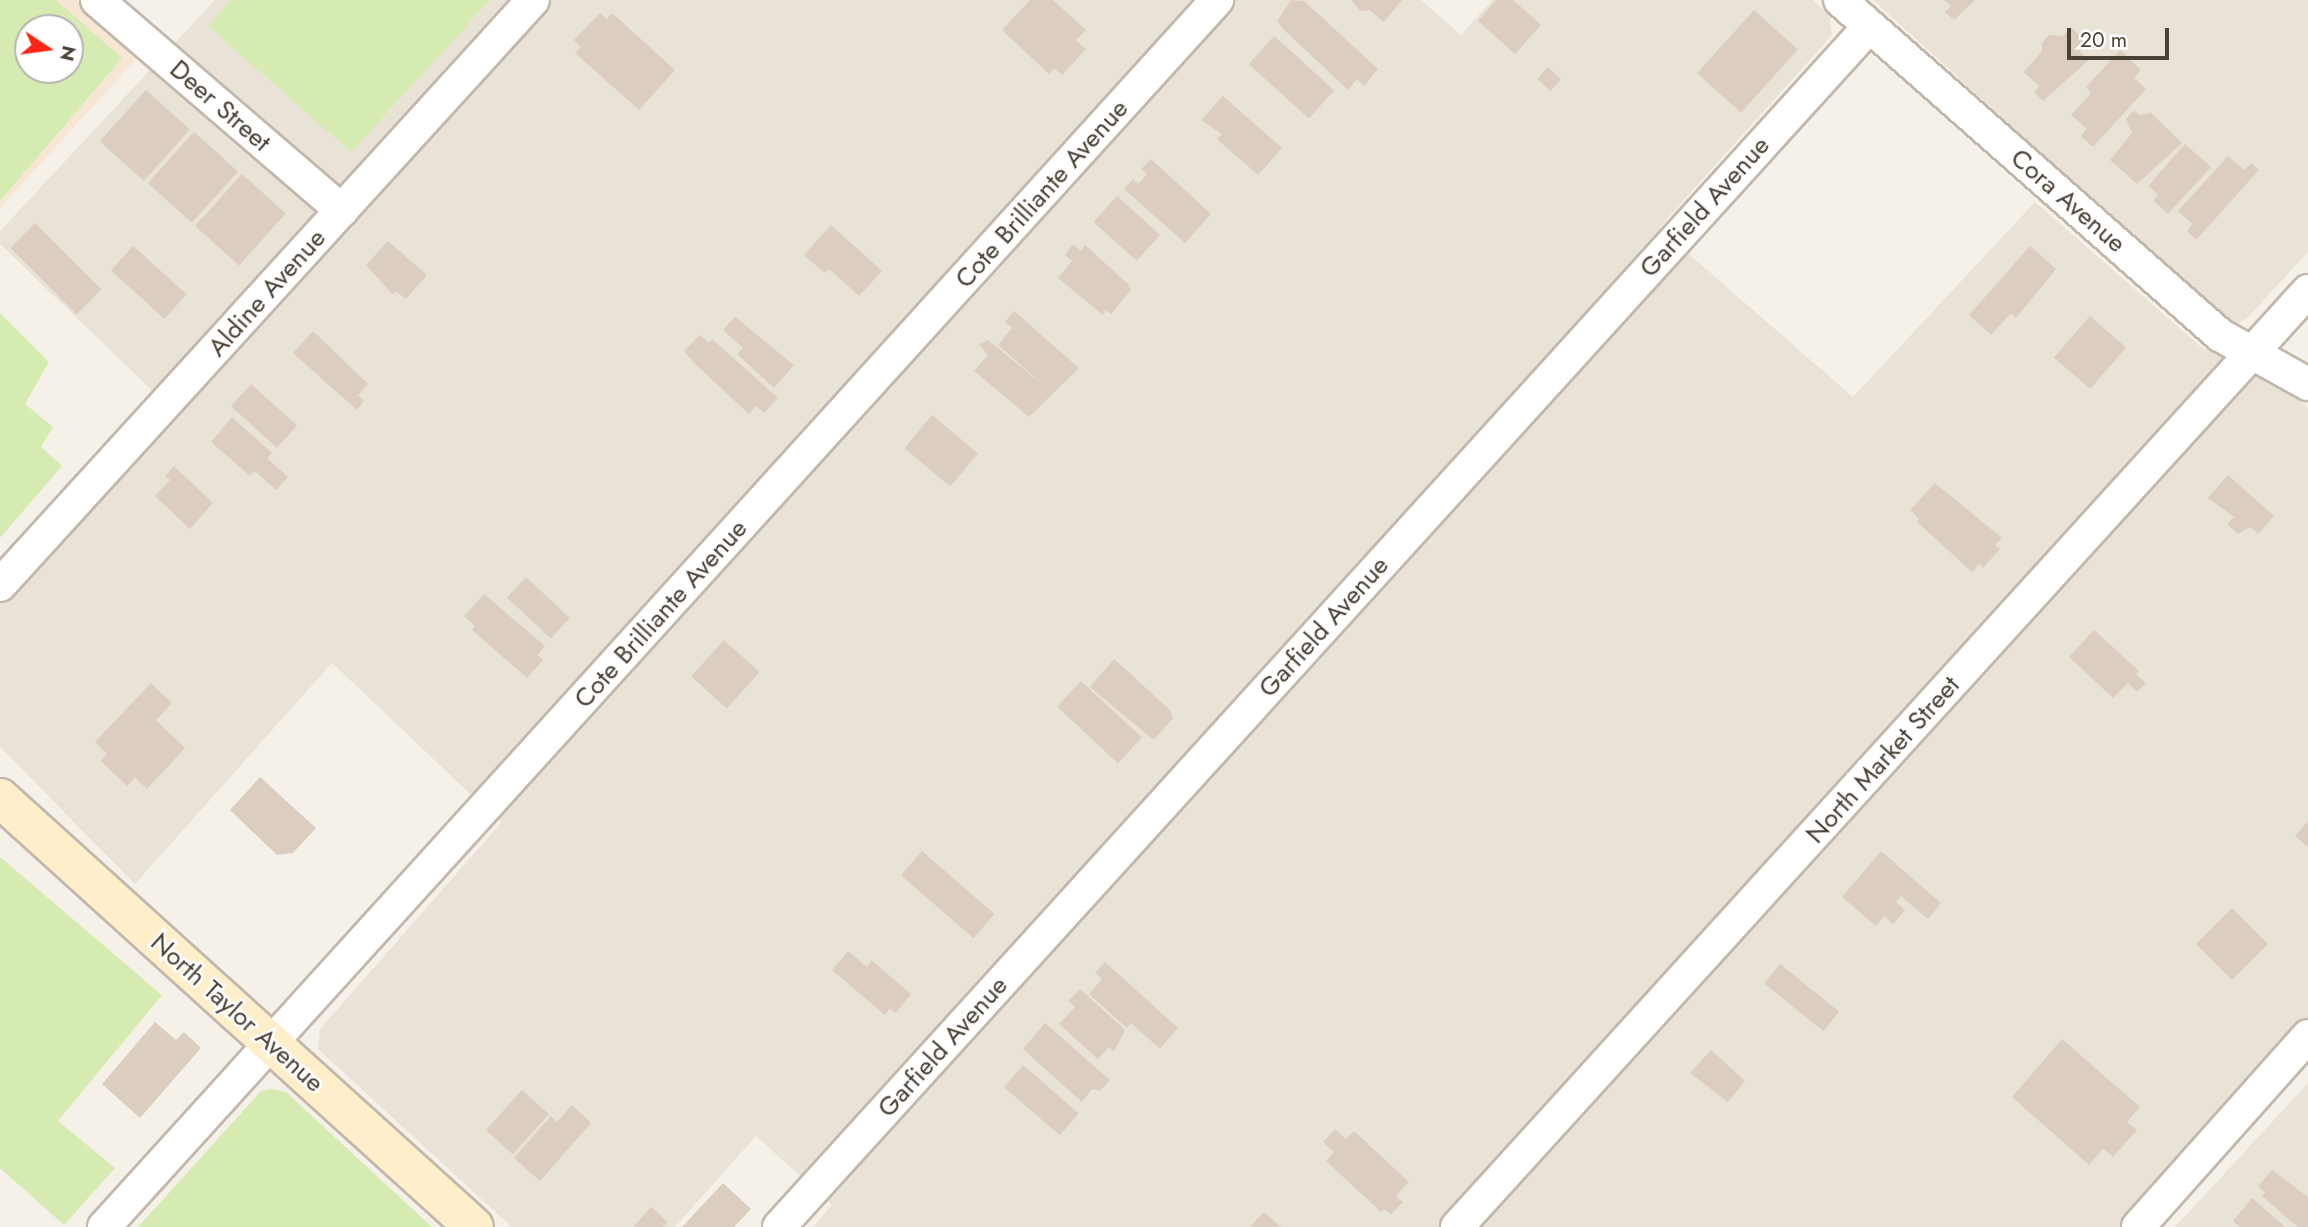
<!DOCTYPE html>
<html>
<head>
<meta charset="utf-8">
<style>
  body { margin:0 }
  #map { position:relative; width:2308px; height:1227px; overflow:hidden; background:#f5f1e9; font-family:Jost,sans-serif }
  div>[style] { position:absolute }
  .residential>* { inset:0; background:#e9e2d7 }
  .commercial>* { inset:0; background:#f7e6d4 }
  .green>* { inset:0; background:#d6ebb1 }
  .building>* { inset:0; background:#dbcec1; transform-origin:0 0 }
  .roads { filter:drop-shadow(2px 0 #c1b8ab) drop-shadow(-2px 0 #c1b8ab) drop-shadow(0 2px #c1b8ab) drop-shadow(0 -2px #c1b8ab) }
  .street>* { height:32px; margin:-16px; padding:0 16px; transform-origin:16px; border-radius:16px; background:#fff }
  .secondary>* { height:38px; margin:-19px; padding:0 19px; transform-origin:19px; border-radius:19px; background:#ffeeca }
  span { translate:-50% -50%; white-space:nowrap; text-align:center; line-height:1.15; -webkit-text-stroke:5px #fff; paint-order:stroke }
  .street-label { font-size:26px; color:#4a4137 }
  .north { position:absolute; left:14px; top:14px; width:70px; height:70px; box-sizing:border-box; background:#fff; border:2px solid #b7b3af; border-radius:50%; rotate:103deg; font-size:19px; font-weight:700; line-height:28px; text-align:center; color:#4a4137 }
  .north::after { content:''; display:block; margin:auto; width:24px; height:32px; background:#ff2617; clip-path:polygon(50% 0,100% 100%,50% 72%,0 100%) }
  .scale { position:absolute; left:2067px; top:28px; width:102px; height:32px; box-sizing:border-box; border:4px solid #4a4137; border-top:0; padding-left:9px; font-size:21px; line-height:24px; white-space:nowrap; color:#4a4137; -webkit-text-stroke:5px #fff; paint-order:stroke }
</style>
</head>
<body>
<div id="map">
  <div class="residential">
    <i style="clip-path:polygon(215px 0,1421px 0,1461px 35px,1492px 0,1813px 0,1829px 15px,1832px 35px,1659px 228px,1853px 397px,2035px 202px,2201px 347px,2282px 386px,2308px 408px,2308px 1036px,2138px 1227px,813px 1227px,832px 1205px,756px 1136px,675px 1227px,512px 1227px,318px 1049px,320px 1029px,501px 823px,332px 663px,135px 884px,0 747px,0 585px,166px 404px,0 244px,0 231px)"></i>
    <i style="clip-path:polygon(1873px 0,2308px 0,2308px 252px,2249px 316px,2238px 324px,2225px 321px)"></i>
    <i style="clip-path:polygon(2308px 1083px,2308px 1227px,2175px 1227px)"></i>
  </div>
  <div class="commercial">
    <i style="clip-path:polygon(evenodd,0 0,77px 0,140px 55px,0 208px,0 0,28px 28px,70px 28px,70px 70px,28px 70px,28px 28px)"></i>
  </div>
  <div class="green">
    <i style="clip-path:polygon(evenodd,0 0,56px 0,122px 58px,0 201px,0 0,28px 28px,70px 28px,70px 70px,28px 70px,28px 28px)"></i>
    <i style="clip-path:polygon(231px 0,490px 0,351px 152px,208px 26px)"></i>
    <i style="clip-path:polygon(0 313px,49px 362px,25px 404px,53px 427px,41px 447px,62px 466px,0 538px)"></i>
    <i style="clip-path:polygon(0 857px,162px 995px,58px 1121px,115px 1168px,64px 1225px,0 1168px)"></i>
    <i style="clip-path:polygon(271px 1089px,286px 1092px,432px 1227px,138px 1227px,261px 1091px)"></i>
  </div>
  <div class="building">
    <i style="clip-path:polygon(1030px 0,1053px 0,1086px 30px,1076px 40px,1086px 49px,1062px 75px,1054px 68px,1049px 74px,1002px 30px)"></i>
    <i style="clip-path:polygon(1291px 0,1304px 1px,1378px 69px,1364px 86px,1357px 79px,1348px 90px,1282px 28px,1277px 21px)"></i>
    <i style="clip-path:polygon(1351px 0,1402px 0,1384px 22px,1369px 10px,1360px 11px)"></i>
    <i style="clip-path:polygon(1496px 0,1513px 0,1541px 25px,1515px 54px,1478px 21px)"></i>
    <i style="clip-path:polygon(1944px 0,1975px 0,1954px 20px,1945px 12px,1951px 6px)"></i>
    <i style="left:1754px;top:10px;width:59px;height:85px;rotate:42deg"></i>
    <i style="clip-path:polygon(600px 13px,607px 19px,612px 13px,675px 70px,639px 110px,575px 53px,581px 47px,574px 40px)"></i>
    <i style="clip-path:polygon(2071px 27px,2088px 43px,2080px 52px,2089px 60px,2043px 101px,2034px 92px,2039px 86px,2024px 72px,2042px 51px,2042px 43px,2049px 35px,2063px 36px)"></i>
    <i style="left:1274px;top:36px;width:81px;height:38px;rotate:42deg"></i>
    <i style="clip-path:polygon(2120px 50px,2141px 70px,2134px 78px,2146px 89px,2093px 147px,2081px 136px,2087px 129px,2071px 115px,2091px 93px,2086px 87px)"></i>
    <i style="left:1548px;top:67px;width:18px;height:16px;rotate:43deg"></i>
    <i style="left:146px;top:90px;width:59px;height:69px;rotate:42deg"></i>
    <i style="clip-path:polygon(1223px 96px,1282px 148px,1258px 175px,1217px 139px,1222px 134px,1201px 120px)"></i>
    <i style="clip-path:polygon(2134px 110px,2140px 115px,2151px 113px,2182px 143px,2137px 184px,2110px 160px,2132px 133px,2126px 119px)"></i>
    <i style="left:194px;top:132px;width:59px;height:69px;rotate:42deg"></i>
    <i style="clip-path:polygon(2185px 144px,2211px 167px,2168px 214px,2153px 200px,2158px 195px,2148px 186px)"></i>
    <i style="clip-path:polygon(2228px 156px,2244px 170px,2251px 163px,2259px 170px,2196px 240px,2187px 231px,2192px 224px,2178px 211px)"></i>
    <i style="clip-path:polygon(1151px 159px,1211px 214px,1185px 243px,1124px 189px,1133px 179px,1138px 184px,1147px 174px,1141px 169px)"></i>
    <i style="left:242px;top:174px;width:59px;height:70px;rotate:42deg"></i>
    <i style="left:1117px;top:196px;width:58px;height:35px;rotate:42deg"></i>
    <i style="left:35px;top:223px;width:94px;height:35px;rotate:45deg"></i>
    <i style="clip-path:polygon(831px 225px,882px 271px,859px 296px,829px 269px,825px 273px,804px 255px)"></i>
    <i style="clip-path:polygon(388px 241px,427px 275px,406px 299px,397px 292px,392px 294px,366px 265px)"></i>
    <i style="clip-path:polygon(1073px 244px,1081px 251px,1085px 245px,1128px 284px,1131px 290px,1111px 314px,1106px 310px,1103px 315px,1058px 278px,1072px 261px,1065px 255px)"></i>
    <i style="left:133px;top:246px;width:72px;height:33px;rotate:42deg"></i>
    <i style="clip-path:polygon(2030px 246px,2056px 269px,2016px 318px,2011px 313px,1991px 335px,1969px 315px)"></i>
    <i style="clip-path:polygon(1014px 311px,1079px 368px,1029px 417px,974px 371px,988px 355px,979px 344px,988px 340px,1046px 387px,998px 345px,1012px 328px,1005px 322px)"></i>
    <i style="left:2090px;top:316px;width:48px;height:55px;rotate:41deg"></i>
    <i style="clip-path:polygon(735px 317px,794px 365px,774px 388px,737px 354px,743px 348px,723px 330px)"></i>
    <i style="clip-path:polygon(313px 331px,368px 384px,358px 395px,364px 401px,357px 410px,293px 353px)"></i>
    <i style="clip-path:polygon(700px 335px,709px 343px,712px 339px,778px 398px,764px 413px,756px 406px,749px 414px,693px 362px,684px 351px)"></i>
    <i style="left:251px;top:384px;width:62px;height:30px;rotate:42deg"></i>
    <i style="left:932px;top:415px;width:60px;height:43px;rotate:40deg"></i>
    <i style="clip-path:polygon(232px 417px,272px 453px,267px 458px,288px 477px,276px 490px,255px 471px,250px 476px,211px 442px)"></i>
    <i style="clip-path:polygon(174px 466px,213px 503px,190px 529px,155px 496px,170px 480px,165px 476px)"></i>
    <i style="clip-path:polygon(2228px 475px,2274px 516px,2258px 534px,2250px 527px,2238px 534px,2227px 524px,2234px 517px,2208px 498px)"></i>
    <i style="clip-path:polygon(1935px 483px,2002px 538px,1995px 545px,2000px 549px,1983px 568px,1979px 564px,1972px 572px,1917px 522px,1919px 519px,1910px 510px)"></i>
    <i style="left:526px;top:577px;width:60px;height:28px;rotate:43deg"></i>
    <i style="clip-path:polygon(484px 594px,545px 646px,537px 655px,543px 660px,527px 678px,472px 630px,475px 626px,464px 616px)"></i>
    <i style="clip-path:polygon(2094px 630px,2139px 671px,2136px 674px,2146px 683px,2137px 692px,2128px 683px,2113px 698px,2069px 657px)"></i>
    <i style="left:724px;top:640px;width:48px;height:49px;rotate:42deg"></i>
    <i style="clip-path:polygon(1114px 659px,1170px 710px,1173px 718px,1154px 740px,1090px 687px)"></i>
    <i style="left:1081px;top:681px;width:83px;height:35px;rotate:43deg"></i>
    <i style="clip-path:polygon(151px 683px,172px 703px,156px 720px,185px 748px,147px 789px,135px 777px,127px 786px,101px 761px,107px 754px,95px 742px)"></i>
    <i style="clip-path:polygon(260px 777px,316px 828px,293px 853px,277px 855px,230px 810px)"></i>
    <i style="clip-path:polygon(2308px 821px,2308px 847px,2295px 836px)"></i>
    <i style="left:922px;top:851px;width:96px;height:32px;rotate:41deg"></i>
    <i style="clip-path:polygon(1881px 851px,1941px 903px,1928px 919px,1901px 896px,1896px 902px,1905px 910px,1893px 924px,1884px 916px,1876px 926px,1842px 897px)"></i>
    <i style="left:2232px;top:908px;width:51px;height:51px;rotate:45deg"></i>
    <i style="clip-path:polygon(848px 951px,867px 967px,871px 960px,911px 994px,896px 1013px,890px 1008px,885px 1015px,832px 970px)"></i>
    <i style="clip-path:polygon(1105px 962px,1178px 1028px,1160px 1049px,1131px 1023px,1127px 1028px,1089px 994px,1102px 979px,1095px 973px)"></i>
    <i style="left:1780px;top:964px;width:76px;height:25px;rotate:39deg"></i>
    <i style="clip-path:polygon(1080px 989px,1125px 1030px,1114px 1052px,1109px 1047px,1098px 1059px,1059px 1024px,1075px 1007px,1068px 1001px)"></i>
    <i style="clip-path:polygon(155px 1022px,176px 1040px,184px 1032px,201px 1048px,140px 1118px,102px 1084px)"></i>
    <i style="clip-path:polygon(1045px 1023px,1110px 1080px,1100px 1091px,1092px 1089px,1082px 1102px,1023px 1049px)"></i>
    <i style="clip-path:polygon(2062px 1039px,2140px 1107px,2127px 1122px,2137px 1130px,2113px 1157px,2103px 1149px,2089px 1165px,2012px 1097px)"></i>
    <i style="clip-path:polygon(1711px 1050px,1745px 1081px,1728px 1102px,1690px 1073px)"></i>
    <i style="left:1023px;top:1065px;width:74px;height:29px;rotate:41deg"></i>
    <i style="left:522px;top:1090px;width:36px;height:54px;rotate:42deg"></i>
    <i style="clip-path:polygon(572px 1105px,591px 1123px,540px 1181px,514px 1158px,551px 1116px,557px 1122px)"></i>
    <i style="clip-path:polygon(1335px 1129px,1346px 1139px,1354px 1131px,1409px 1182px,1396px 1196px,1403px 1202px,1391px 1214px,1384px 1209px,1381px 1212px,1326px 1161px,1334px 1152px,1323px 1142px)"></i>
    <i style="clip-path:polygon(2272px 1170px,2308px 1197px,2308px 1227px,2298px 1227px,2262px 1196px,2265px 1193px,2258px 1186px)"></i>
    <i style="clip-path:polygon(723px 1183px,751px 1209px,734px 1227px,682px 1227px)"></i>
    <i style="clip-path:polygon(2252px 1198px,2285px 1227px,2240px 1227px,2233px 1221px)"></i>
    <i style="clip-path:polygon(651px 1207px,668px 1222px,663px 1227px,633px 1227px)"></i>
    <i style="clip-path:polygon(1264px 1212px,1281px 1227px,1250px 1227px)"></i>
  </div>
  <div class="roads">
    <div class="street">
      <i style="left:97px;top:0;width:323px;rotate:40.7deg"></i>
      <i style="left:1840px;top:0;width:507px;rotate:41.4deg"></i>
      <i style="left:2220px;top:335px;width:101px;rotate:29.1deg"></i>
      <i style="left:0;top:585px;width:791px;rotate:-47.66deg"></i>
      <i style="left:104px;top:1227px;width:1657px;rotate:-47.79deg"></i>
      <i style="left:779px;top:1227px;width:1621px;rotate:-47.75deg"></i>
      <i style="left:1457px;top:1227px;width:1265px;rotate:-47.72deg"></i>
      <i style="left:2138px;top:1227px;width:256px;rotate:-48.3deg"></i>
    </div>
    <div class="secondary">
      <i style="left:0;top:798px;width:639px;rotate:42.15deg"></i>
    </div>
  </div>
  <div class="street-label">
    <span style="left:220px;top:106px;rotate:41deg">Deer Street</span>
    <span style="left:1042px;top:194px;rotate:-48deg">Cote Brilliante Avenue</span>
    <span style="left:2068px;top:201px;rotate:41deg">Cora Avenue</span>
    <span style="left:1705px;top:207px;rotate:-48deg">Garfield Avenue</span>
    <span style="left:267px;top:293px;rotate:-48deg">Aldine Avenue</span>
    <span style="left:661px;top:614px;rotate:-48deg">Cote Brilliante Avenue</span>
    <span style="left:1324px;top:627px;rotate:-48deg">Garfield Avenue</span>
    <span style="left:1883px;top:760px;rotate:-48deg">North Market Street</span>
    <span style="left:237px;top:1013px;rotate:42deg">North Taylor Avenue</span>
    <span style="left:943px;top:1047px;rotate:-48deg">Garfield Avenue</span>
  </div>
  <div class="north">N</div>
  <div class="scale">20 m</div>
</div>
</body>
</html>
